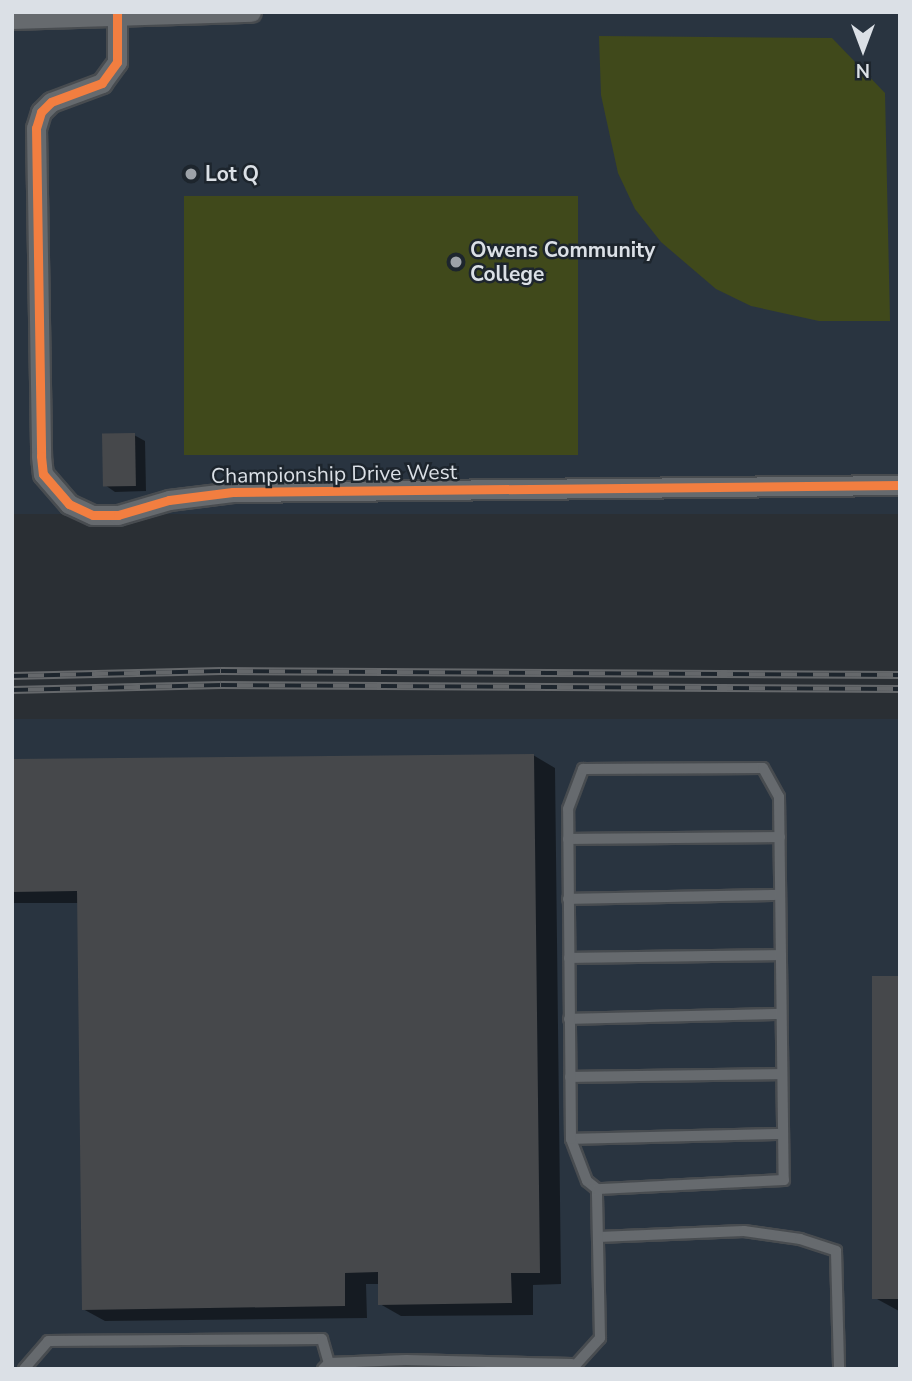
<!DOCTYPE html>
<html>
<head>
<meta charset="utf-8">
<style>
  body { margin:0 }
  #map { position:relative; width:912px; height:1381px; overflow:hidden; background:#2a2f34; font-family:"Nunito Sans",sans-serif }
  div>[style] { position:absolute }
  .built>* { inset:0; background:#293440; transform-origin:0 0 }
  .green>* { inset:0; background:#40491b; transform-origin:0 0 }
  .shadow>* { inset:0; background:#0007 }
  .building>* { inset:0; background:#46484b; transform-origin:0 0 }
  .roads { filter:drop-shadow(2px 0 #484c50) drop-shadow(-2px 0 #484c50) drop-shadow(0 2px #484c50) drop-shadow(0 -2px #484c50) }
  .service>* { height:10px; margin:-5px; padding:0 5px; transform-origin:5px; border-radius:5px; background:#666a6e }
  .minor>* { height:19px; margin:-9.5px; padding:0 9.5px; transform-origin:9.5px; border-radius:9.5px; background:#666a6e }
  .rail>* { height:8px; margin-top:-4px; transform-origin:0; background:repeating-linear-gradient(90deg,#1d252d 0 16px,#65686b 0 32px); box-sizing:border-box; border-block:2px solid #65686b }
  .cycleway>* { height:9px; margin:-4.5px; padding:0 4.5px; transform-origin:4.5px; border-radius:4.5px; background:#f27e40 }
  .dots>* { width:19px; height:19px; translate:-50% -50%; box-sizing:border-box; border:4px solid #1d252d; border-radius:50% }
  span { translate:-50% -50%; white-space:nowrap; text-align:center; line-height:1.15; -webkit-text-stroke:5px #1d252d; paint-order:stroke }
  .poi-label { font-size:21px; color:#dbe0e6; font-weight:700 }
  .left { translate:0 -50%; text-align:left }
  .street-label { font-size:21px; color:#dbe0e6 }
  .frame { position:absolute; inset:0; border:14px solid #dbe0e6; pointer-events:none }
  .north { position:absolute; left:828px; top:14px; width:70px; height:70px; -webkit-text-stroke:5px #1d252d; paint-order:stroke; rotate:180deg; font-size:19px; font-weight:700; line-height:28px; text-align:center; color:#dbe0e6 }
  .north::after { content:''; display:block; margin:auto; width:24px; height:32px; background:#dbe0e6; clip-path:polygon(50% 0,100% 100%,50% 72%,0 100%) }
</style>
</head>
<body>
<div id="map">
  <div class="built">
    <i style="left:12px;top:12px;width:888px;height:502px"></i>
    <i style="left:12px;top:719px;width:888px;height:650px"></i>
  </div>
  <div class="green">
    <i style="clip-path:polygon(599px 36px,832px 38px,885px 93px,890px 321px,819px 321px,751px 306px,716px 289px,661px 242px,635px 209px,618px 173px,601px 95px)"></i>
    <i style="left:578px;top:196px;width:259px;height:394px;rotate:90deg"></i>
  </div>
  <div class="shadow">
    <i style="clip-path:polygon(134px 435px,145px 441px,146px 491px,115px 492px,105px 485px)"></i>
    <i style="clip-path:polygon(533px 755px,555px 768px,561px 1284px,533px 1285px,533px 1315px,401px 1316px,380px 1304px,380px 1284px,366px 1284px,367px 1318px,105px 1321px,83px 1309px,79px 903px,12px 903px,12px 761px)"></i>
    <i style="clip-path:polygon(900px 978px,900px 1311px,899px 1311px,877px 1299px)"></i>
  </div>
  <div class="building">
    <i style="left:135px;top:433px;width:53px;height:33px;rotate:89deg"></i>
    <i style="clip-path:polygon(534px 754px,540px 1273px,511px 1273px,512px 1303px,378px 1305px,378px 1272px,345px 1273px,345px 1306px,82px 1310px,77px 891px,12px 892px,12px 759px)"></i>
    <i style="left:900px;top:976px;width:323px;height:28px;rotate:90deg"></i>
  </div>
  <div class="roads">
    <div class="service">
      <i style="left:568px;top:839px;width:212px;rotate:-0.5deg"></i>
      <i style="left:568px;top:899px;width:212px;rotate:-1.1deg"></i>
      <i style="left:569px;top:958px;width:212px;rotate:-0.8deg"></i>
      <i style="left:569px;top:1019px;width:212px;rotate:-1.4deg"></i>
      <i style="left:570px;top:1077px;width:212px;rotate:-0.8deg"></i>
      <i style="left:571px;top:1139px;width:211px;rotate:-1.4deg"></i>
      <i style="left:598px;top:1237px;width:146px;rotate:-2.4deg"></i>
      <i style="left:744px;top:1231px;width:57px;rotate:8.1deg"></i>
      <i style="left:800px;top:1239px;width:38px;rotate:18deg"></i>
      <i style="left:836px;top:1251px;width:118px;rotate:88.5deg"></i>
      <i style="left:24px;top:1369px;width:37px;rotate:-49deg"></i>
      <i style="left:48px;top:1341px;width:274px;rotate:-0.4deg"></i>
      <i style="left:322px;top:1339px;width:25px;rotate:74deg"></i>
      <i style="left:323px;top:1369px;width:8px;rotate:-45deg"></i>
      <i style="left:329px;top:1363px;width:77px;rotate:-2.2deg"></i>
      <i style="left:406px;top:1360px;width:166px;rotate:1.4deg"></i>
      <i style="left:572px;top:1369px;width:42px;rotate:-47.9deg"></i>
      <i style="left:600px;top:1338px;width:149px;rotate:-91.2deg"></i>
      <i style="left:597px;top:1189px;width:13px;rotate:-141deg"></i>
      <i style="left:587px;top:1181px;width:45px;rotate:-110.9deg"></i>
      <i style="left:571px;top:1139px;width:330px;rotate:-90.5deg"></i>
      <i style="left:568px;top:809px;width:43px;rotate:-69.4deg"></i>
      <i style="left:583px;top:769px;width:180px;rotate:-0.3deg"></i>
      <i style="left:763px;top:768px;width:33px;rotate:61deg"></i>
      <i style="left:779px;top:797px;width:383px;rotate:89.3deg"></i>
      <i style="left:784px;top:1180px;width:187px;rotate:177.2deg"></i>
    </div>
    <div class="minor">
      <i style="left:117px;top:12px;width:50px;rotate:90deg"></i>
      <i style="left:117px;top:62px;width:26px;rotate:126deg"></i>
      <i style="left:102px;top:83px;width:54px;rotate:159.6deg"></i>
      <i style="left:51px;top:102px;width:14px;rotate:135deg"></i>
      <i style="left:41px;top:112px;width:17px;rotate:107deg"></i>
      <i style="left:36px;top:128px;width:328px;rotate:89.1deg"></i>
      <i style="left:41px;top:456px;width:18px;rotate:84deg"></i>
      <i style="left:43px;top:474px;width:40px;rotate:49deg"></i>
      <i style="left:69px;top:504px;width:26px;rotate:25deg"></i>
      <i style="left:93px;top:515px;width:25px"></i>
      <i style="left:118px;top:515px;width:53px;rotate:-16.4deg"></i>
      <i style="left:169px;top:500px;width:64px;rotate:-7.1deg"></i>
      <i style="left:233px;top:492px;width:667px;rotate:-0.6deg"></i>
      <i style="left:12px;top:19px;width:239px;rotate:-1.7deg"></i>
    </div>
  </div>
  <div class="rail">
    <i style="left:12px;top:676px;width:209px;rotate:-1.4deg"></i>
    <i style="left:221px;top:671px;width:679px;rotate:0.34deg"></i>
    <i style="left:12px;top:690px;width:209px;rotate:-1.4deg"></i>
    <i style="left:221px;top:685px;width:679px;rotate:0.34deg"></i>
  </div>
  <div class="cycleway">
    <i style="left:117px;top:12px;width:50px;rotate:90deg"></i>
    <i style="left:117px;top:62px;width:26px;rotate:126deg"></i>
    <i style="left:102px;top:83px;width:54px;rotate:159.6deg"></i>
    <i style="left:51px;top:102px;width:14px;rotate:135deg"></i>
    <i style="left:41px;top:112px;width:17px;rotate:107deg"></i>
    <i style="left:36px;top:128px;width:328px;rotate:89.1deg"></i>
    <i style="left:41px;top:456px;width:18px;rotate:84deg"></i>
    <i style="left:43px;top:474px;width:40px;rotate:49deg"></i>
    <i style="left:69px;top:504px;width:26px;rotate:25deg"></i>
    <i style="left:93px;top:515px;width:25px"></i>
    <i style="left:118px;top:515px;width:53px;rotate:-16.4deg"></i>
    <i style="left:169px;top:500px;width:64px;rotate:-7.1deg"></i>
    <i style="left:233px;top:492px;width:667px;rotate:-0.6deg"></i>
  </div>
  <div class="dots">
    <i style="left:191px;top:174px;background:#9da2a8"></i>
    <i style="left:456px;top:262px;background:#9da2a8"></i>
  </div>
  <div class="poi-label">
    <span class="left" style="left:205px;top:174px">Lot Q</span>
    <span class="left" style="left:470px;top:262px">Owens Community<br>College</span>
  </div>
  <div class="street-label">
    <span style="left:334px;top:474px;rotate:-1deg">Championship Drive West</span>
  </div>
  <div class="frame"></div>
  <div class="north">N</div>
</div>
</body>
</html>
